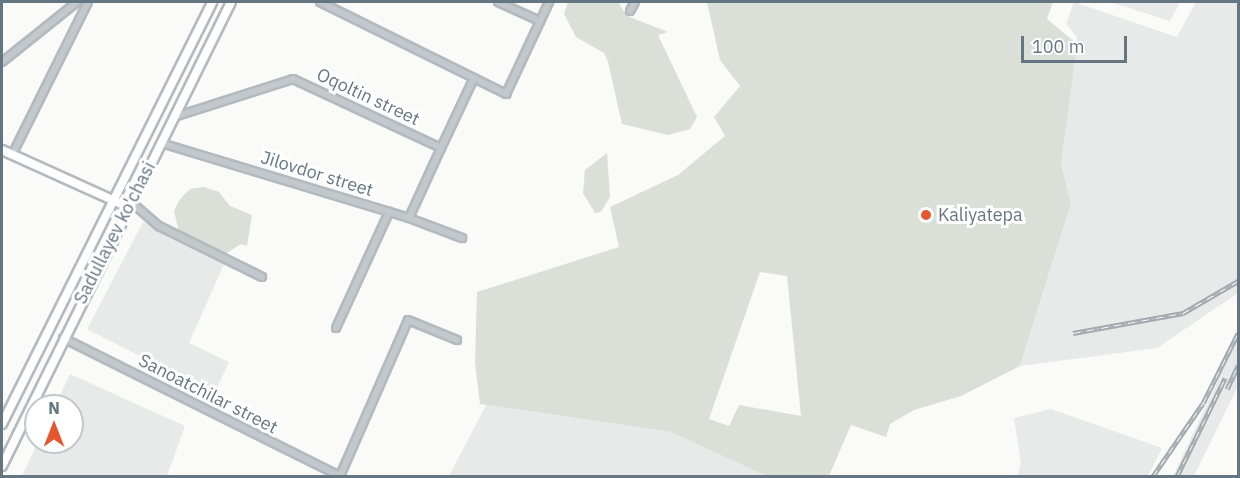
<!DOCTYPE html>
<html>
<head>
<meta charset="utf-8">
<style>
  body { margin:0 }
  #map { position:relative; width:1240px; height:478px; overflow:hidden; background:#fafaf8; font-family:"IBM Plex Sans",sans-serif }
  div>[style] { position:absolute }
  .built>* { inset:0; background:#e8e9e9 }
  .green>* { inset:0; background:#dadfd7 }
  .roads { filter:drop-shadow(2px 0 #b3babf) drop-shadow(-2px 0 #b3babf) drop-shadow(0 2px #b3babf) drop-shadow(0 -2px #b3babf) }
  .street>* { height:6px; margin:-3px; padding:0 3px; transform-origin:3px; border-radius:3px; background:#c3c8cc }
  .secondary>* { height:8px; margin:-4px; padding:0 4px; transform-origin:4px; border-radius:4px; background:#fff }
  .rail>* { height:4.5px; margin-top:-2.25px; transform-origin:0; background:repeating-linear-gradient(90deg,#fff 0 7px,#a2aab0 0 14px); box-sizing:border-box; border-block:2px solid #a2aab0 }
  .dots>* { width:16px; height:16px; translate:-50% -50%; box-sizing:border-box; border:3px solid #fff; border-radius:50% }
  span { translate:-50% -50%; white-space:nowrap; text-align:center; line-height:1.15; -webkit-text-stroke:6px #fff; paint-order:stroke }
  .street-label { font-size:18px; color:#657683 }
  .poi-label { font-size:18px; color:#657683 }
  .left { translate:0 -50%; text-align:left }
  .frame { position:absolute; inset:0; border:3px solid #657683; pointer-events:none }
  .north { position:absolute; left:24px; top:394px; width:60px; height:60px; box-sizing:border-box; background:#fff; border:2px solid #c1c8cd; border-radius:50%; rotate:0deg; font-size:16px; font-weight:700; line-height:24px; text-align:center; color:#657683 }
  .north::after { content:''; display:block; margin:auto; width:21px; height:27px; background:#e4572e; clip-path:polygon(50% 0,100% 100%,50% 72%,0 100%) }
  .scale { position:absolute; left:1021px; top:36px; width:106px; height:27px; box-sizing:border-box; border:3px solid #657683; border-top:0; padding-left:8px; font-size:18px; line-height:21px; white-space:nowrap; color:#657683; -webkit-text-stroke:4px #fff; paint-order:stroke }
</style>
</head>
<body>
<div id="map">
  <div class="built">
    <i style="clip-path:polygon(1074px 2px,1177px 37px,1196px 2px,1238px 2px,1238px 293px,1157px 348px,1020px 366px,1071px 203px,1061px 164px,1077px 37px,1066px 24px)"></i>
    <i style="clip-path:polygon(1110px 2px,1180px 2px,1170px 21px)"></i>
    <i style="clip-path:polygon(143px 222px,224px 264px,189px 343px,229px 362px,214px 394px,87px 329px)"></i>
    <i style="clip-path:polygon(1238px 338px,1238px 386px,1194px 476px,1173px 476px)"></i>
    <i style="clip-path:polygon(70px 374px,185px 426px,167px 476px,22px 476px,38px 442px,72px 442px,72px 406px,55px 406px)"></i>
    <i style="clip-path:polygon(486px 405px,671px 432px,766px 476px,449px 476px)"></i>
    <i style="clip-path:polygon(1051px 409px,1162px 448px,1148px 476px,1017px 476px,1021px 463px,1014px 418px)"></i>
  </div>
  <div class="green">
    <i style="clip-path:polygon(568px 2px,618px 2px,627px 16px,668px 32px,658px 35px,697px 117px,690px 129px,668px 135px,622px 124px,608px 62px,604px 53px,576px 37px,564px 14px)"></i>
    <i style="clip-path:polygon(evenodd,707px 2px,1053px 2px,1047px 19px,1077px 44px,1061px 164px,1071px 203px,1020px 366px,961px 396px,914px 410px,890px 424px,886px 437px,851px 425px,829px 476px,766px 476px,671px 432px,480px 404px,475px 363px,477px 292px,619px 247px,610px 207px,678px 175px,725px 136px,714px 117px,740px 86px,720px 60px,707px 2px,760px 272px,787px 276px,801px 416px,739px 405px,729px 426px,709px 419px,760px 272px)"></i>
    <i style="clip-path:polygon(607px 153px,610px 197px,601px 212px,595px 213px,583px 193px,585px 170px)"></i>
    <i style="clip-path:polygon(204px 187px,219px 192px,230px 206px,252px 215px,247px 246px,241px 244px,225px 254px,179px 232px,174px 211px,180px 199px,190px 189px)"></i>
  </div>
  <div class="roads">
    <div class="street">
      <i style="left:320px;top:2px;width:208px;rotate:26.3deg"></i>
      <i style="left:506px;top:94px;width:102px;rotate:-64.9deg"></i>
      <i style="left:498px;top:2px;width:46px;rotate:24.3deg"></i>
      <i style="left:630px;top:11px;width:10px;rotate:-61deg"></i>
      <i style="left:2px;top:62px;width:96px;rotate:-38.7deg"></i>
      <i style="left:174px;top:117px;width:125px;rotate:-17.7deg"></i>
      <i style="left:293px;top:79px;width:163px;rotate:25deg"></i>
      <i style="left:441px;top:148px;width:77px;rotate:114.6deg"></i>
      <i style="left:161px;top:143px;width:259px;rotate:16.8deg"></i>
      <i style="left:409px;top:218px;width:57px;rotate:20.7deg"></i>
      <i style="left:441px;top:148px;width:77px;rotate:-64.8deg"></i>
      <i style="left:12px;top:155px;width:171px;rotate:-63.6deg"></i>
      <i style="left:131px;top:202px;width:37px;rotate:41deg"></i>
      <i style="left:159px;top:226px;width:115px;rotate:26.3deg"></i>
      <i style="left:336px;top:328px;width:128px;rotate:-65.4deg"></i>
      <i style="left:63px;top:338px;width:309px;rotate:26.5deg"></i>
      <i style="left:340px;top:476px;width:170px;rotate:-66.4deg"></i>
      <i style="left:408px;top:320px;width:53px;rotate:22.2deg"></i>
    </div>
    <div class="secondary">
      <i style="left:2px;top:150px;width:138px;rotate:24.3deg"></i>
      <i style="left:2px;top:424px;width:471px;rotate:-63.5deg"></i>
      <i style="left:2px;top:466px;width:517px;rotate:-63.73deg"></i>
    </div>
  </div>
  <div class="rail">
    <i style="left:1073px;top:333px;width:112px;rotate:-10.3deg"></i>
    <i style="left:1183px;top:313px;width:64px;rotate:-30.2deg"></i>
    <i style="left:1227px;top:389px;width:26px;rotate:-65deg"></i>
    <i style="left:1153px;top:476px;width:88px;rotate:-55.6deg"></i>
    <i style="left:1203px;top:403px;width:78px;rotate:-63.4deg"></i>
    <i style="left:1177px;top:476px;width:109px;rotate:-63.9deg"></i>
  </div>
  <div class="dots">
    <i style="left:926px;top:215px;background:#e4572e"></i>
  </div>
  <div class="street-label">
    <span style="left:368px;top:97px;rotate:25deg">Oqoltin street</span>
    <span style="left:317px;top:174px;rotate:17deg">Jilovdor street</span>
    <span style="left:115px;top:233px;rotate:-63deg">Sadullayev ko'chasi</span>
    <span style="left:208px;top:394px;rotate:27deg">Sanoatchilar street</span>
  </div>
  <div class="poi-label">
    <span class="left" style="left:938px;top:215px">Kaliyatepa</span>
  </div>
  <div class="frame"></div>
  <div class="north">N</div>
  <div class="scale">100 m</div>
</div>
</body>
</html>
